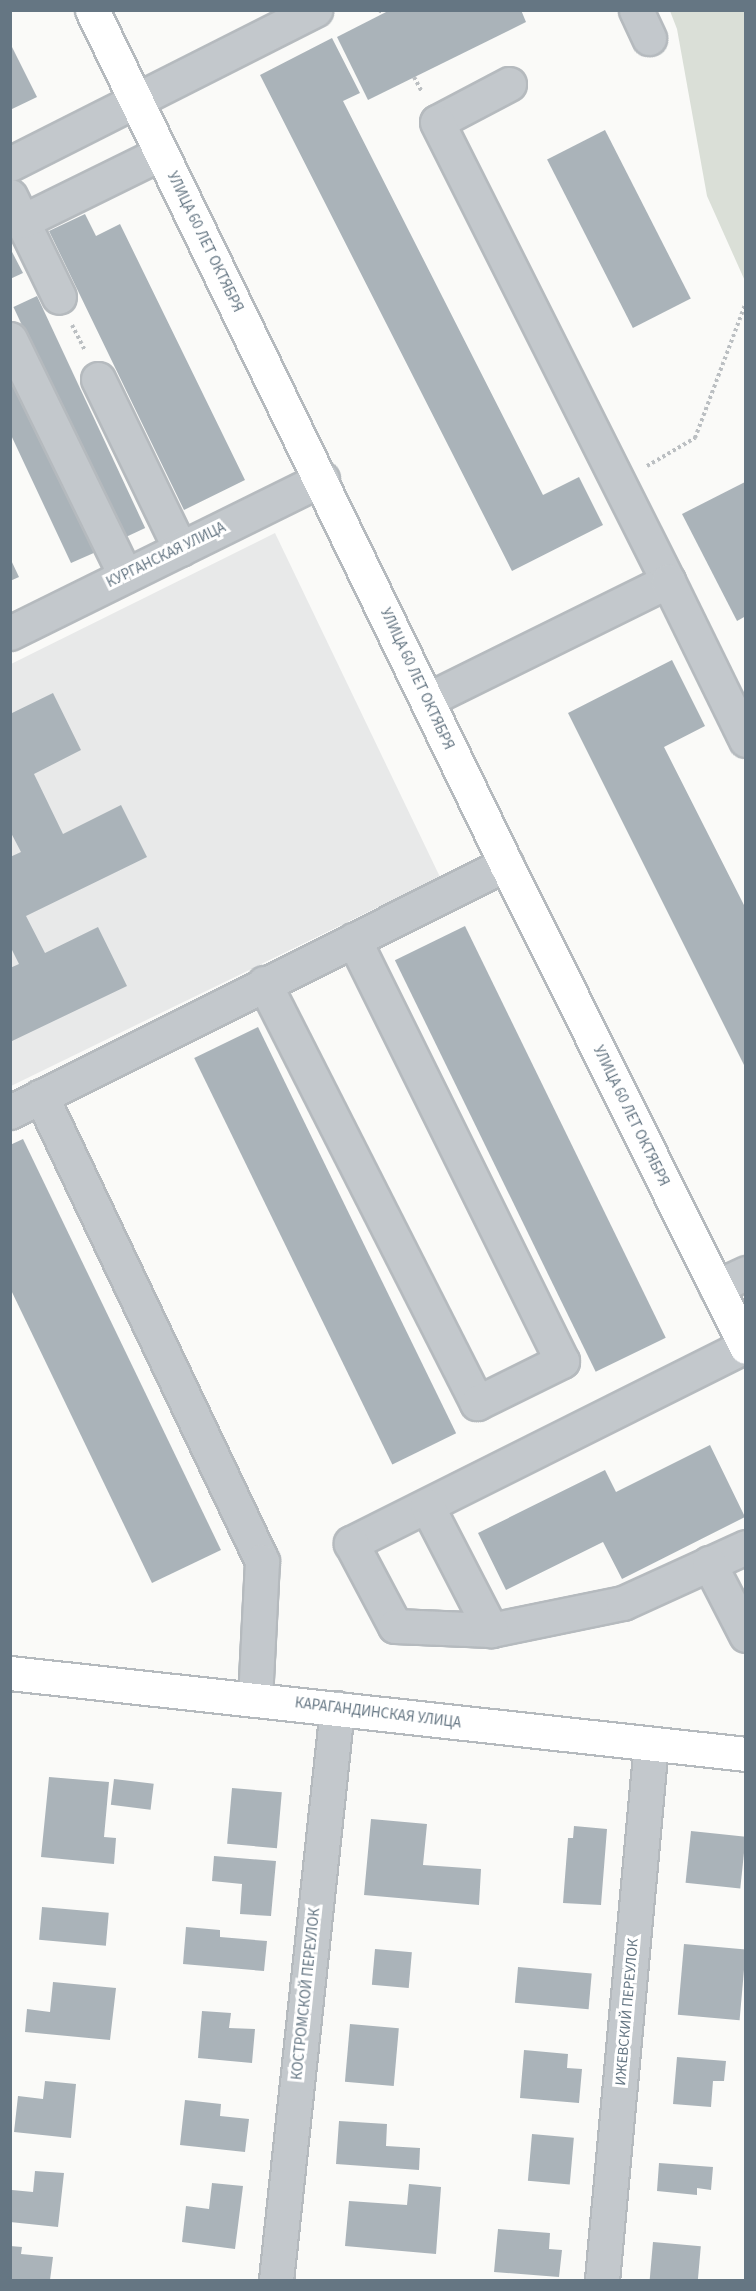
<!DOCTYPE html>
<html>
<head>
<meta charset="utf-8">
<style>
  body { margin:0 }
  #map { position:relative; width:756px; height:2291px; overflow:hidden; background:#fafaf8; font-family:"Source Sans 3",sans-serif }
  div>[style] { position:absolute }
  .built>* { inset:0; background:#e8e9e9 }
  .green>* { inset:0; background:#dadfd7 }
  .building>* { inset:0; background:#aab3b9; transform-origin:0 0 }
  .path>* { height:4px; margin-top:-2px; transform-origin:0; background:repeating-linear-gradient(90deg,#bbbfc2 0 3px,transparent 0 6px) }
  .roads { filter:drop-shadow(2px 0 #b5babe) drop-shadow(-2px 0 #b5babe) drop-shadow(0 2px #b5babe) drop-shadow(0 -2px #b5babe) }
  .minor>* { height:33px; margin:-16.5px; padding:0 16.5px; transform-origin:16.5px; border-radius:16.5px; background:#c3c8cc }
  .major>* { height:33px; margin:-16.5px; padding:0 16.5px; transform-origin:16.5px; border-radius:16.5px; background:#fff }
  span { translate:-50% -50%; white-space:nowrap; text-align:center; line-height:1.15; -webkit-text-stroke:6px #fff; paint-order:stroke }
  .street-label { font-size:15px; color:#657683 }
  .frame { position:absolute; inset:0; border:12px solid #657683; pointer-events:none }
</style>
</head>
<body>
<div id="map">
  <div class="built">
    <i style="clip-path:polygon(275px 533px,440px 877px,11px 1086px,11px 664px)"></i>
  </div>
  <div class="green">
    <i style="clip-path:polygon(670px 11px,745px 11px,745px 281px,707px 196px,677px 29px)"></i>
  </div>
  <div class="building">
    <i style="clip-path:polygon(390px 10px,521px 10px,526px 22px,368px 100px,337px 37px)"></i>
    <i style="clip-path:polygon(332px 38px,360px 93px,343px 101px,543px 495px,579px 477px,603px 525px,512px 571px,260px 75px)"></i>
    <i style="clip-path:polygon(10px 43px,37px 97px,10px 110px)"></i>
    <i style="left:605px;top:130px;width:189px;height:65px;rotate:63deg"></i>
    <i style="clip-path:polygon(85px 214px,96px 236px,120px 224px,245px 480px,184px 510px,49px 231px)"></i>
    <i style="clip-path:polygon(10px 248px,23px 273px,10px 279px)"></i>
    <i style="left:37px;top:296px;width:256px;height:26px;rotate:65deg"></i>
    <i style="clip-path:polygon(10px 368px,96px 552px,71px 563px,10px 433px)"></i>
    <i style="clip-path:polygon(745px 482px,746px 616px,737px 621px,682px 514px)"></i>
    <i style="clip-path:polygon(10px 558px,19px 577px,10px 581px)"></i>
    <i style="clip-path:polygon(672px 660px,705px 726px,664px 747px,746px 909px,746px 1069px,568px 713px)"></i>
    <i style="clip-path:polygon(53px 693px,81px 750px,34px 774px,63px 834px,121px 805px,147px 857px,26px 916px,45px 953px,98px 927px,127px 986px,10px 1042px,10px 968px,19px 964px,10px 946px,10px 857px,21px 852px,10px 831px,10px 714px)"></i>
    <i style="left:465px;top:926px;width:458px;height:78px;rotate:64deg"></i>
    <i style="left:258px;top:1027px;width:452px;height:71px;rotate:64deg"></i>
    <i style="clip-path:polygon(23px 1139px,221px 1550px,152px 1583px,10px 1288px,10px 1145px)"></i>
    <i style="clip-path:polygon(710px 1445px,745px 1517px,622px 1579px,603px 1542px,506px 1590px,478px 1533px,605px 1470px,616px 1492px)"></i>
    <i style="clip-path:polygon(49px 1777px,109px 1782px,104px 1837px,116px 1838px,114px 1864px,41px 1857px)"></i>
    <i style="left:114px;top:1779px;width:40px;height:26px;rotate:7deg"></i>
    <i style="left:232px;top:1788px;width:50px;height:56px;rotate:5deg"></i>
    <i style="clip-path:polygon(371px 1819px,427px 1824px,423px 1865px,481px 1869px,479px 1905px,364px 1895px)"></i>
    <i style="clip-path:polygon(574px 1826px,607px 1829px,601px 1905px,563px 1903px,568px 1838px,573px 1838px)"></i>
    <i style="left:691px;top:1831px;width:55px;height:52px;rotate:6deg"></i>
    <i style="clip-path:polygon(214px 1856px,276px 1861px,271px 1916px,240px 1914px,242px 1884px,212px 1881px)"></i>
    <i style="left:42px;top:1907px;width:67px;height:33px;rotate:5deg"></i>
    <i style="clip-path:polygon(186px 1927px,220px 1930px,220px 1937px,267px 1941px,264px 1971px,183px 1964px)"></i>
    <i style="left:684px;top:1944px;width:62px;height:71px;rotate:5deg"></i>
    <i style="left:375px;top:1949px;width:37px;height:36px;rotate:5deg"></i>
    <i style="left:518px;top:1967px;width:74px;height:36px;rotate:5deg"></i>
    <i style="clip-path:polygon(53px 1982px,116px 1988px,110px 2040px,25px 2032px,27px 2009px,50px 2012px)"></i>
    <i style="clip-path:polygon(202px 2011px,231px 2013px,229px 2028px,255px 2029px,252px 2063px,198px 2058px)"></i>
    <i style="left:350px;top:2024px;width:49px;height:58px;rotate:5deg"></i>
    <i style="clip-path:polygon(524px 2050px,568px 2054px,567px 2068px,582px 2069px,579px 2103px,520px 2098px)"></i>
    <i style="clip-path:polygon(677px 2057px,726px 2061px,724px 2081px,713px 2081px,711px 2107px,673px 2104px)"></i>
    <i style="clip-path:polygon(45px 2081px,76px 2084px,71px 2138px,14px 2132px,18px 2096px,43px 2099px)"></i>
    <i style="clip-path:polygon(185px 2100px,221px 2104px,220px 2116px,249px 2119px,245px 2152px,180px 2145px)"></i>
    <i style="clip-path:polygon(339px 2121px,387px 2124px,386px 2146px,420px 2148px,419px 2170px,336px 2164px)"></i>
    <i style="left:532px;top:2134px;width:42px;height:47px;rotate:5deg"></i>
    <i style="clip-path:polygon(659px 2163px,713px 2167px,711px 2190px,697px 2188px,697px 2195px,657px 2191px)"></i>
    <i style="clip-path:polygon(35px 2171px,64px 2173px,58px 2227px,10px 2222px,12px 2190px,33px 2192px)"></i>
    <i style="clip-path:polygon(212px 2183px,243px 2186px,235px 2249px,182px 2242px,186px 2206px,209px 2209px)"></i>
    <i style="clip-path:polygon(409px 2184px,441px 2187px,436px 2254px,345px 2246px,349px 2201px,407px 2205px)"></i>
    <i style="clip-path:polygon(498px 2229px,550px 2233px,549px 2249px,562px 2250px,559px 2277px,494px 2272px)"></i>
    <i style="left:653px;top:2242px;width:48px;height:38px;rotate:5deg"></i>
    <i style="clip-path:polygon(10px 2246px,22px 2247px,21px 2254px,53px 2257px,50px 2280px,10px 2280px)"></i>
  </div>
  <div class="path">
    <i style="left:379px;top:10px;width:6px;rotate:39deg"></i>
    <i style="left:414px;top:77px;width:17px;rotate:62deg"></i>
    <i style="left:72px;top:325px;width:28px;rotate:63deg"></i>
    <i style="left:647px;top:466px;width:56px;rotate:-30.3deg"></i>
    <i style="left:695px;top:438px;width:145px;rotate:-69.4deg"></i>
  </div>
  <div class="roads">
    <div class="minor">
      <i style="left:636px;top:10px;width:31px;rotate:65deg"></i>
      <i style="left:509px;top:84px;width:81px;rotate:152.2deg"></i>
      <i style="left:437px;top:122px;width:514px;rotate:63.29deg"></i>
      <i style="left:10px;top:164px;width:342px;rotate:-26.8deg"></i>
      <i style="left:10px;top:196px;width:112px;rotate:64.1deg"></i>
      <i style="left:23px;top:221px;width:154px;rotate:-26.2deg"></i>
      <i style="left:10px;top:339px;width:263px;rotate:64deg"></i>
      <i style="left:98px;top:379px;width:189px;rotate:64.2deg"></i>
      <i style="left:10px;top:633px;width:348px;rotate:-26.3deg"></i>
      <i style="left:427px;top:700px;width:269px;rotate:-26.3deg"></i>
      <i style="left:668px;top:581px;width:177px;rotate:63.9deg"></i>
      <i style="left:264px;top:983px;width:471px;rotate:63.1deg"></i>
      <i style="left:477px;top:1403px;width:95px;rotate:-26.3deg"></i>
      <i style="left:562px;top:1361px;width:470px;rotate:-116.3deg"></i>
      <i style="left:41px;top:1096px;width:515px;rotate:64.58deg"></i>
      <i style="left:262px;top:1561px;width:137px;rotate:92.9deg"></i>
      <i style="left:10px;top:1112px;width:555px;rotate:-26.57deg"></i>
      <i style="left:716px;top:1287px;width:33px;rotate:-25deg"></i>
      <i style="left:745px;top:1346px;width:441px;rotate:153.4deg"></i>
      <i style="left:351px;top:1543px;width:94px;rotate:62.1deg"></i>
      <i style="left:395px;top:1626px;width:96px;rotate:2.4deg"></i>
      <i style="left:491px;top:1630px;width:135px;rotate:-11.6deg"></i>
      <i style="left:623px;top:1603px;width:135px;rotate:-24.5deg"></i>
      <i style="left:427px;top:1506px;width:140px;rotate:62.7deg"></i>
      <i style="left:709px;top:1563px;width:81px;rotate:62.8deg"></i>
      <i style="left:276px;top:2280px;width:575px;rotate:-83.91deg"></i>
      <i style="left:602px;top:2280px;width:538px;rotate:-84.78deg"></i>
    </div>
    <div class="major">
      <i style="left:92px;top:10px;width:949px;rotate:64.14deg"></i>
      <i style="left:506px;top:864px;width:539px;rotate:63.58deg"></i>
      <i style="left:10px;top:1673px;width:740px;rotate:6.28deg"></i>
    </div>
  </div>
  <div class="street-label">
    <span style="left:205px;top:242px;rotate:64deg">УЛИЦА 60 ЛЕТ ОКТЯБРЯ</span>
    <span style="left:166px;top:555px;rotate:-26deg">КУРГАНСКАЯ УЛИЦА</span>
    <span style="left:417px;top:679px;rotate:65deg">УЛИЦА 60 ЛЕТ ОКТЯБРЯ</span>
    <span style="left:631px;top:1116px;rotate:64deg">УЛИЦА 60 ЛЕТ ОКТЯБРЯ</span>
    <span style="left:378px;top:1713px;rotate:7deg">КАРАГАНДИНСКАЯ УЛИЦА</span>
    <span style="left:306px;top:1994px;rotate:-84deg">КОСТРОМСКОЙ ПЕРЕУЛОК</span>
    <span style="left:627px;top:2012px;rotate:-85deg">ИЖЕВСКИЙ ПЕРЕУЛОК</span>
  </div>
  <div class="frame"></div>
</div>
</body>
</html>
